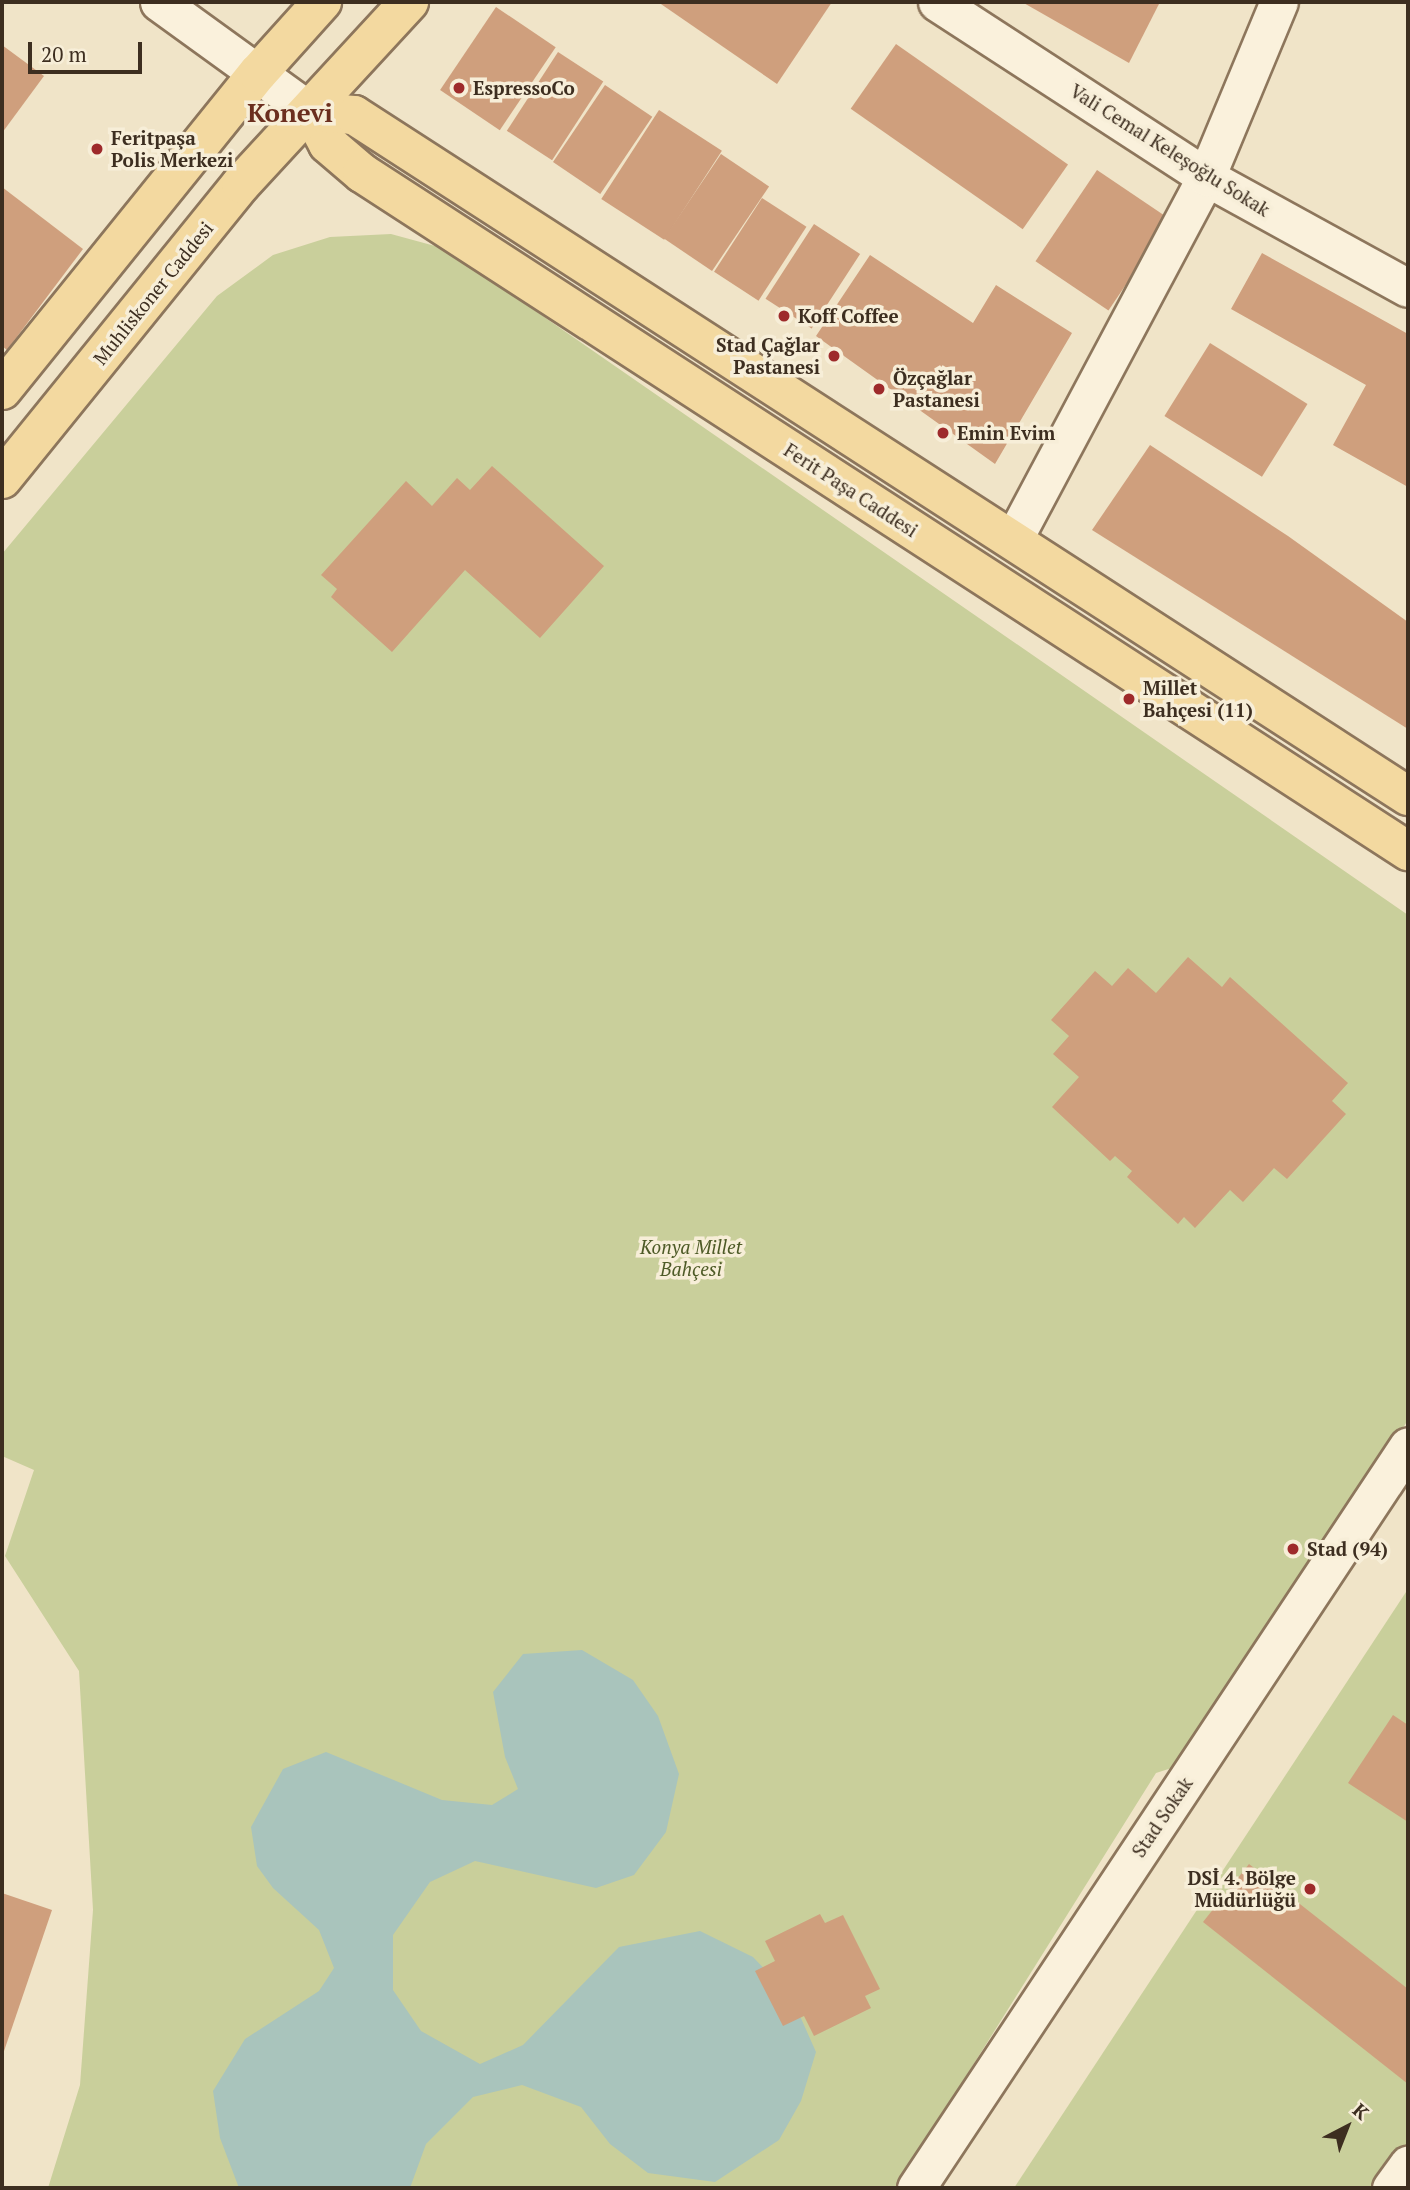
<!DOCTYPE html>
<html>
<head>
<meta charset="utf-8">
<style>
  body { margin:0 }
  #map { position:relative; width:1410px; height:2190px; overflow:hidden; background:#f0e4c8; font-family:"PT Serif",serif }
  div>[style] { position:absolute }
  .green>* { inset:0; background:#c9cf9b }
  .water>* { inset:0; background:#a9c4bc }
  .building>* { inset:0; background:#cf9f7d; transform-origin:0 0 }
  .roads { filter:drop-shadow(2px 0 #8d765c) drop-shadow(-2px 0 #8d765c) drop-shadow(0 2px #8d765c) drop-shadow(0 -2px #8d765c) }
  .minor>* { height:37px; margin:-18.5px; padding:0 18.5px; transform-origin:18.5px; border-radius:18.5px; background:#faf1dc }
  .major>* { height:38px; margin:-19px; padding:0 19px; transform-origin:19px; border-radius:19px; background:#f3d9a0 }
  .dots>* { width:19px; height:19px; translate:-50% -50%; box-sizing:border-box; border:4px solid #f7eed8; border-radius:50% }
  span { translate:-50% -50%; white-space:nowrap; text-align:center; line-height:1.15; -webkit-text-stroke:7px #f7eed8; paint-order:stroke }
  .poi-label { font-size:19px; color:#3d2e20; font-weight:700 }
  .left { translate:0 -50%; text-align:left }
  .right { translate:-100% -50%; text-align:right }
  .street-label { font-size:19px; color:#3d2e20 }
  .park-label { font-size:19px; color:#4d5a26; font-style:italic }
  .district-label { font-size:26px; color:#6b2e1e; font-weight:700 }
  .frame { position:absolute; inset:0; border:4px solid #3d2e20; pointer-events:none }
  .north { position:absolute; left:1312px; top:2092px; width:70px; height:70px; -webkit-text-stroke:5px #f7eed8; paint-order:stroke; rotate:42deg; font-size:19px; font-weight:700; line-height:28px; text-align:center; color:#3d2e20 }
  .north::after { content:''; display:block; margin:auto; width:24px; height:32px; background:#3d2e20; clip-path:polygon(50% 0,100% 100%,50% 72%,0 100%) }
  .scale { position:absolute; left:28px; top:42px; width:114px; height:32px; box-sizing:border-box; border:4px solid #3d2e20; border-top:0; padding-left:9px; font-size:21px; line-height:24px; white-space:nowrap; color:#3d2e20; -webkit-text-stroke:5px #f7eed8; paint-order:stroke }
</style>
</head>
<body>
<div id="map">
  <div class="green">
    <i style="clip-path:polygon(391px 234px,446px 249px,1408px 915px,1408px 1420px,1184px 1764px,1156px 1773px,896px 2188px,48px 2188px,80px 2085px,93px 1910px,79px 1671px,5px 1556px,34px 1470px,2px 1456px,2px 554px,217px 296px,273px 255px,330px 237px)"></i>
    <i style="clip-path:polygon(1408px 1589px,1408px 2188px,1014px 2188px)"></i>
  </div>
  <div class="water">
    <i style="clip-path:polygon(582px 1650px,633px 1680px,658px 1716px,679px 1774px,666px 1832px,634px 1875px,596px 1888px,475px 1861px,430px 1882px,393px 1935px,393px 1990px,421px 2031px,480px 2064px,523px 2045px,619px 1947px,700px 1931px,753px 1957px,792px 1998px,816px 2052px,801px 2101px,779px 2140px,715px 2182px,648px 2173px,610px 2144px,581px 2107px,522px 2085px,473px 2097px,426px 2144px,410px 2188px,239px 2188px,220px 2138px,213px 2091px,245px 2039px,319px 1991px,334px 1968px,319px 1930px,273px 1888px,257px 1866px,251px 1827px,283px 1769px,326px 1752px,442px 1800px,492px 1805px,518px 1789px,505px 1757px,493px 1692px,523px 1654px)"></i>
  </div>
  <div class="building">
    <i style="clip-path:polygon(658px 2px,832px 2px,777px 84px)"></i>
    <i style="clip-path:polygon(1022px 2px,1160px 2px,1129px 63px)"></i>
    <i style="left:496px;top:7px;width:72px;height:100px;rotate:34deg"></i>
    <i style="left:896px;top:44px;width:210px;height:79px;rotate:35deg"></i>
    <i style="clip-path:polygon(2px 45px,44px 76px,2px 133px)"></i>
    <i style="left:558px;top:52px;width:54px;height:94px;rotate:33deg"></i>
    <i style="left:605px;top:85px;width:57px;height:93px;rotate:34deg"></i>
    <i style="left:659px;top:110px;width:75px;height:106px;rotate:33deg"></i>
    <i style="left:721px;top:154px;width:58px;height:102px;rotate:34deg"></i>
    <i style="left:1097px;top:170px;width:88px;height:110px;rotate:34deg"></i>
    <i style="clip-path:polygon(2px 187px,83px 249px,7px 350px,2px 346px)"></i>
    <i style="left:762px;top:198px;width:53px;height:88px;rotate:33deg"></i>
    <i style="left:814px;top:224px;width:55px;height:89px;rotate:33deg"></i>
    <i style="clip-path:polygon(1262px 253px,1408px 334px,1408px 487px,1333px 445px,1366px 385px,1231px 309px)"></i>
    <i style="clip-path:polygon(870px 255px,973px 323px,996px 285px,1072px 333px,995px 464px,816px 336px)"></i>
    <i style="left:1210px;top:343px;width:115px;height:86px;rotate:32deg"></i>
    <i style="clip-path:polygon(1150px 445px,1288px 536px,1408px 622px,1408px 729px,1092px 530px)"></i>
    <i style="clip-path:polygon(492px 466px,604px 566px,540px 638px,465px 570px,392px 652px,331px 597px,337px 589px,321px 575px,406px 481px,432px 506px,457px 478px,470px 490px)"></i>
    <i style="clip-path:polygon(1188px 957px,1222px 987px,1230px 977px,1348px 1083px,1332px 1101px,1346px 1114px,1287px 1179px,1274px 1168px,1243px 1202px,1230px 1190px,1195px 1228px,1184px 1217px,1178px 1224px,1127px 1177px,1132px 1171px,1115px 1156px,1110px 1161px,1052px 1107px,1079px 1077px,1053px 1054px,1069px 1036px,1051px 1020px,1095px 971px,1112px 986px,1128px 968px,1156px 993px)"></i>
    <i style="clip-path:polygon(1393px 1715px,1408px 1725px,1408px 1822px,1348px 1783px)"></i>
    <i style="clip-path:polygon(1249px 1864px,1408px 1989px,1408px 2084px,1203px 1922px)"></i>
    <i style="clip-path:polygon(2px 1893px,52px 1910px,2px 2057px)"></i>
    <i style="clip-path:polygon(820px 1914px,825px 1923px,843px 1915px,880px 1989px,865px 1996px,871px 2008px,814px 2036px,804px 2016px,783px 2026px,755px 1971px,775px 1961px,765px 1941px)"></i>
  </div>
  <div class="roads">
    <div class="minor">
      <i style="left:159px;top:2px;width:188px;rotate:35.9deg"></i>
      <i style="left:937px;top:2px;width:321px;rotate:33deg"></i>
      <i style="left:1206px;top:177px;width:230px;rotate:28.8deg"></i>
      <i style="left:1013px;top:540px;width:411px;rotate:-62deg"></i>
      <i style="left:1206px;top:177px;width:190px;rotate:-67.4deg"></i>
      <i style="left:916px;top:2188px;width:890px;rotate:-56.45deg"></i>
      <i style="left:1391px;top:2188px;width:29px;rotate:-54deg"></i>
    </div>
    <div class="major">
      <i style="left:311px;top:112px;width:36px;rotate:62deg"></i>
      <i style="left:328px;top:144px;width:45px;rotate:40.5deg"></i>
      <i style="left:362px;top:173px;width:1247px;rotate:32.95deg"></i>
      <i style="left:311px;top:112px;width:43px;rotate:4deg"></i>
      <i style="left:354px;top:115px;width:1255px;rotate:32.87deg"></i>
      <i style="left:2px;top:390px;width:407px;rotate:-51.1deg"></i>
      <i style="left:258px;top:73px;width:96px;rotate:-48deg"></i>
      <i style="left:2px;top:479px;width:380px;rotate:-51deg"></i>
      <i style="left:241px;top:184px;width:248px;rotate:-47.3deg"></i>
    </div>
  </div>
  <div class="dots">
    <i style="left:459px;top:88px;background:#9e2a2b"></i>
    <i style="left:97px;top:149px;background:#9e2a2b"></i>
    <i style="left:784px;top:316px;background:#9e2a2b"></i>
    <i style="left:834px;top:356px;background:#9e2a2b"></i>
    <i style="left:879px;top:389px;background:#9e2a2b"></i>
    <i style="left:943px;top:433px;background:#9e2a2b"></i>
    <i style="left:1129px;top:699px;background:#9e2a2b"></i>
    <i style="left:1293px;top:1549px;background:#9e2a2b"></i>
    <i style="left:1310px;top:1889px;background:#9e2a2b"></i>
  </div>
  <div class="poi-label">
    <span class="left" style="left:473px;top:88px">EspressoCo</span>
    <span class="left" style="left:111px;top:149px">Feritpaşa<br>Polis Merkezi</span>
    <span class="left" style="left:798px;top:316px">Koff Coffee</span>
    <span class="right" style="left:820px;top:356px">Stad Çağlar<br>Pastanesi</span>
    <span class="left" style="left:893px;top:389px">Özçağlar<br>Pastanesi</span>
    <span class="left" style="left:957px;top:433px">Emin Evim</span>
    <span class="left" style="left:1143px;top:699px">Millet<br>Bahçesi (11)</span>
    <span class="left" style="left:1307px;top:1549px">Stad (94)</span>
    <span class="right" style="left:1296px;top:1889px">DSİ 4. Bölge<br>Müdürlüğü</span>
  </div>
  <div class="street-label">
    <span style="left:1170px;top:150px;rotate:32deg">Vali Cemal Keleşoğlu Sokak</span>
    <span style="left:153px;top:293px;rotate:-51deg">Muhliskoner Caddesi</span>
    <span style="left:851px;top:490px;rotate:33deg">Ferit Paşa Caddesi</span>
    <span style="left:1162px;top:1817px;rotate:-56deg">Stad Sokak</span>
  </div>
  <div class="park-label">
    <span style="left:691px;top:1258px">Konya Millet<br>Bahçesi</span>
  </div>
  <div class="district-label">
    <span style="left:290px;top:113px">Konevi</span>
  </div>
  <div class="frame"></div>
  <div class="north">K</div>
  <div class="scale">20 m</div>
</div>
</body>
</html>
